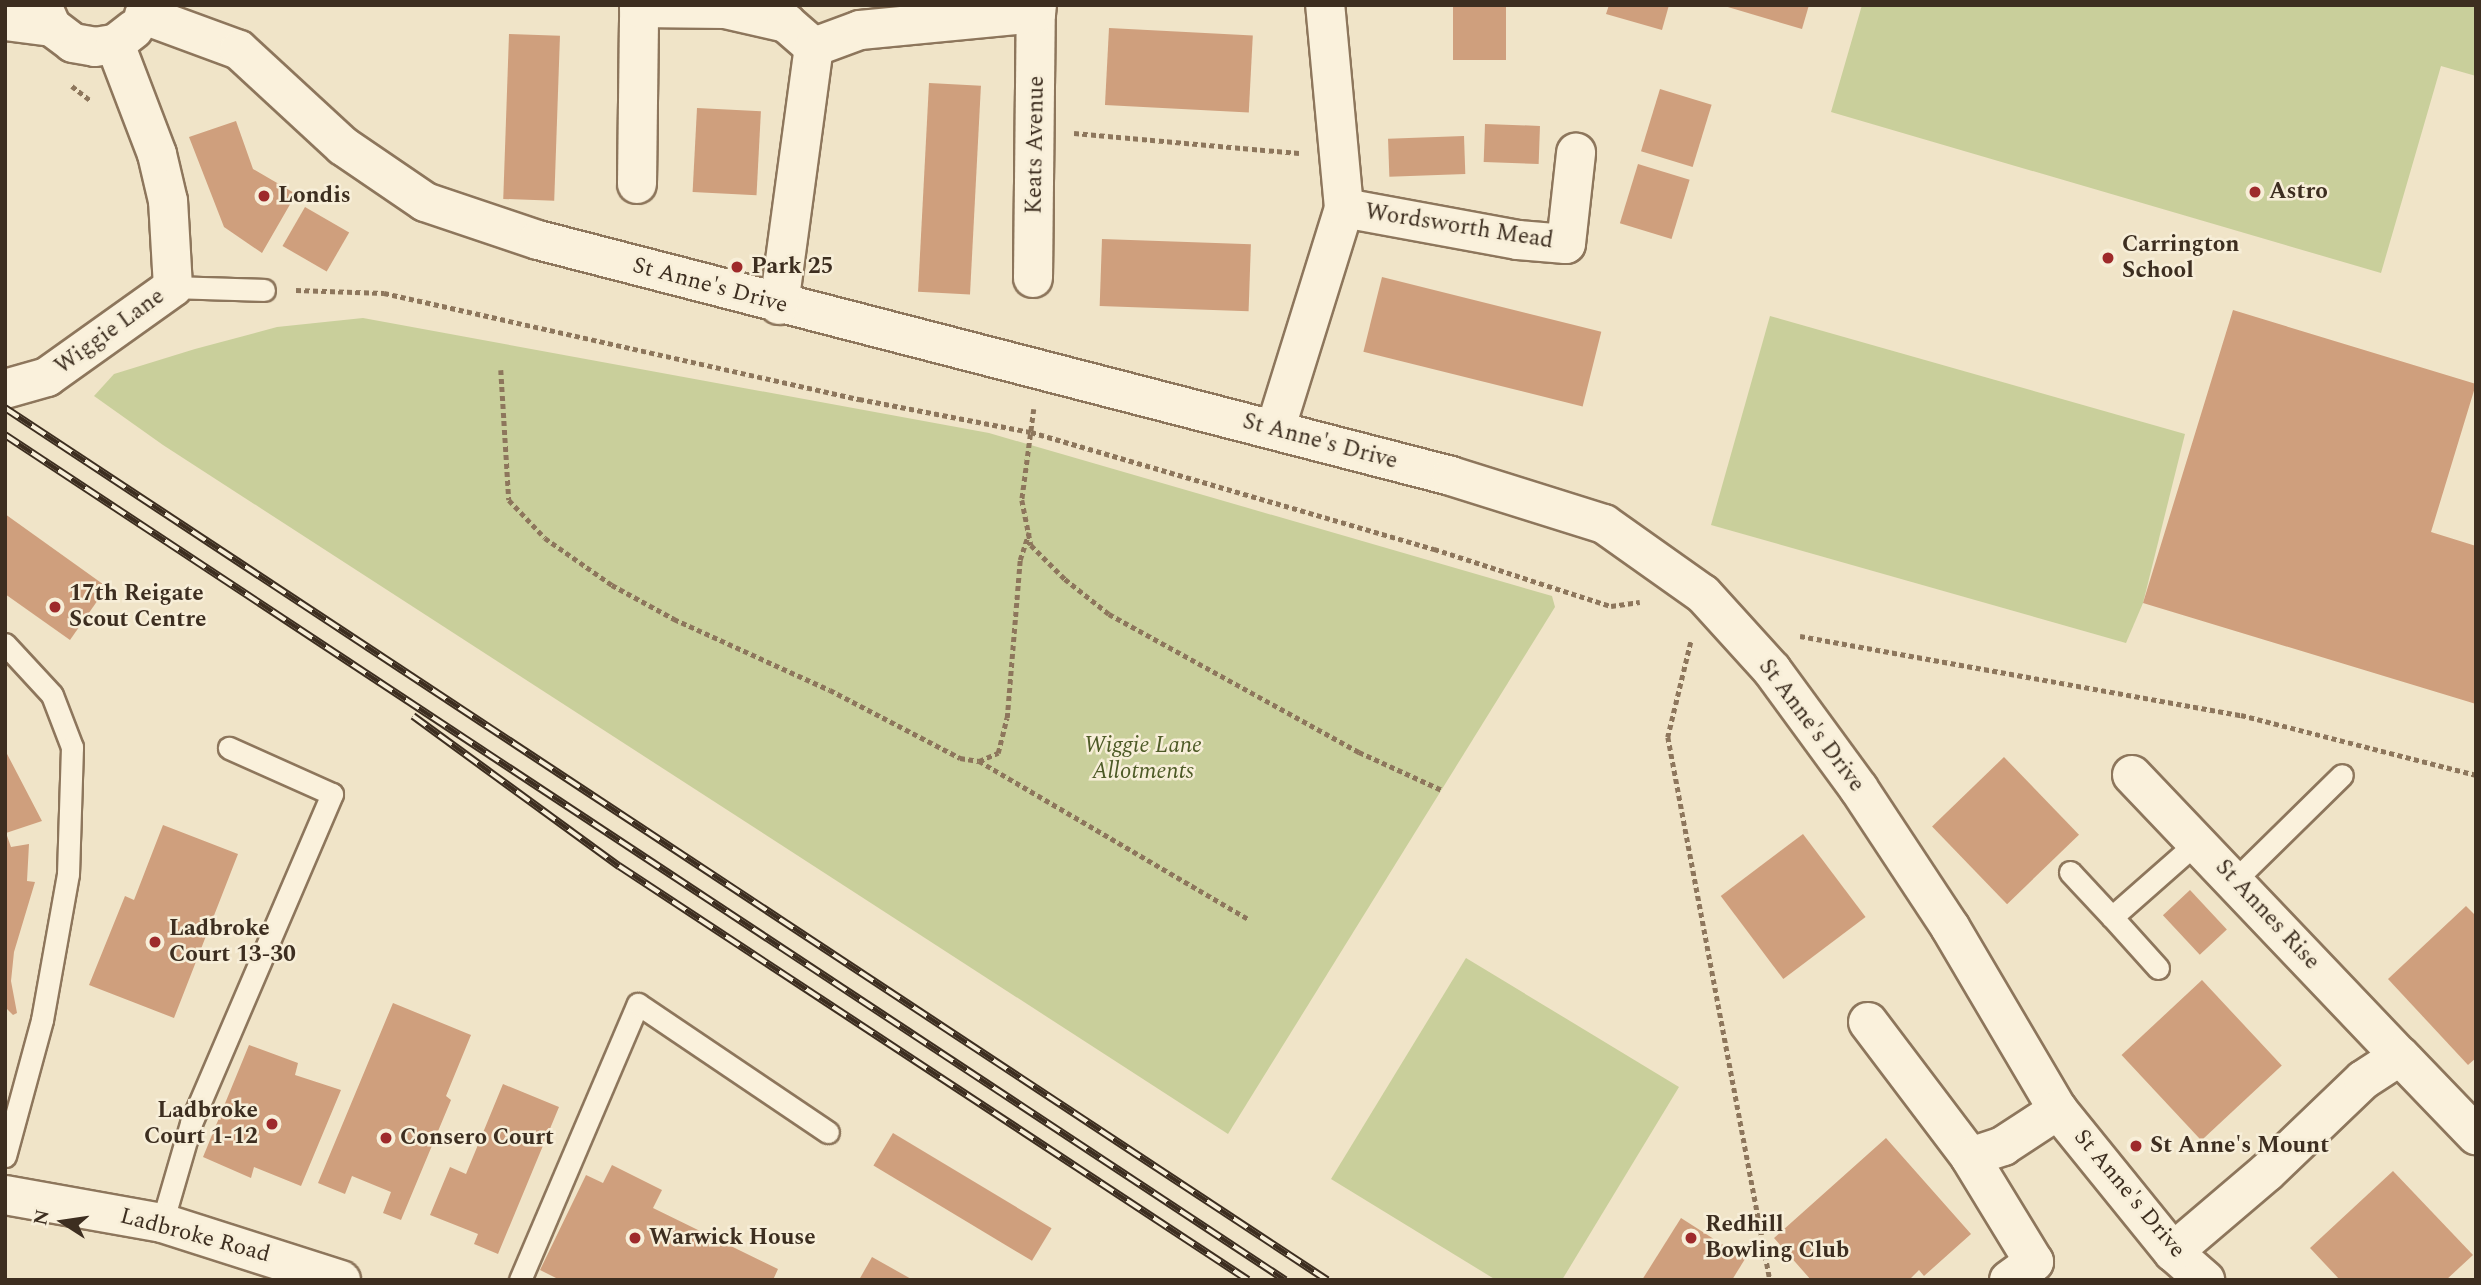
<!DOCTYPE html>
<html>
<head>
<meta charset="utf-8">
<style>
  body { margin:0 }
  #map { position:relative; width:2481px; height:1285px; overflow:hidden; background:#f0e4c8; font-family:Spectral,serif }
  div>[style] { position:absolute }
  .green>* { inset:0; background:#c9cf9b }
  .building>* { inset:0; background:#cf9f7d; transform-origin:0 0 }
  .path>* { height:4.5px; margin-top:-2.25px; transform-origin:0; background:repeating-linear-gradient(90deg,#8d765c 0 5px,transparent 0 8.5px) }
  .roads { filter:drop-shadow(2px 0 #8d765c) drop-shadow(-2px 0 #8d765c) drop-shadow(0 2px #8d765c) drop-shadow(0 -2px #8d765c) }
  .lane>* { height:21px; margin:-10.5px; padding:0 10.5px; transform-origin:10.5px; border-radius:10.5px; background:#faf1dc }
  .street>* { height:38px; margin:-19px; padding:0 19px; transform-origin:19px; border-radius:19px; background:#faf1dc }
  .rail>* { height:8px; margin-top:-4px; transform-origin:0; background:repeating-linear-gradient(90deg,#f7eed8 0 16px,#3d2e20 0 32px); box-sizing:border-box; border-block:2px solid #3d2e20 }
  .dots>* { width:19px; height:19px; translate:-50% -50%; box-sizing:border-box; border:4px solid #f7eed8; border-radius:50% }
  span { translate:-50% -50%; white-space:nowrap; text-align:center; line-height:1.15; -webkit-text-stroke:5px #f7eed8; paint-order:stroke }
  .street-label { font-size:23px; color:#3d2e20 }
  .poi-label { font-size:23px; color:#3d2e20; font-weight:700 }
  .left { translate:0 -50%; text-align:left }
  .right { translate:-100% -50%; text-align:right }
  .park-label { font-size:23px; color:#4d5a26; font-style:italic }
  .frame { position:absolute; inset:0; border:7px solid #3d2e20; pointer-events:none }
  .north { position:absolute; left:28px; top:1187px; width:70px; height:70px; -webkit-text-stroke:5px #f7eed8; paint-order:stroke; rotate:282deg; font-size:19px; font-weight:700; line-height:28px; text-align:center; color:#3d2e20 }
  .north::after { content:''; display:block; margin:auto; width:24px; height:32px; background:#3d2e20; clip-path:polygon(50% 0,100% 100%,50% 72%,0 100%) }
</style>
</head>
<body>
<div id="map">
  <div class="green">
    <i style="clip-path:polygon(1862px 5px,2476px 5px,2476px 76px,2441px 66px,2381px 273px,1831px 112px)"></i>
    <i style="clip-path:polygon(1770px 316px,2185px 434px,2143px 603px,2126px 643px,1711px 525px)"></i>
    <i style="clip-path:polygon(363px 318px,989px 433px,1552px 596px,1555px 607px,1228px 1134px,163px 445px,94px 396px,114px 374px,195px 349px,277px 327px)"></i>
    <i style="clip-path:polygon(1466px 958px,1679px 1087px,1562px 1280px,1496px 1280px,1331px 1179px)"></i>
  </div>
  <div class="building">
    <i style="left:1453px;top:5px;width:53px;height:55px"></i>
    <i style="clip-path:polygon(1609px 5px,1669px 5px,1662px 30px,1606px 14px)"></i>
    <i style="clip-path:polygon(1721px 5px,1809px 5px,1802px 29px)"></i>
    <i style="left:1109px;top:28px;width:144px;height:77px;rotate:3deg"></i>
    <i style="left:509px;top:34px;width:51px;height:165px;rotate:2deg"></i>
    <i style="left:929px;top:83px;width:52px;height:209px;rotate:3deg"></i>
    <i style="left:1660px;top:89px;width:54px;height:65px;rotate:17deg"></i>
    <i style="left:697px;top:108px;width:64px;height:84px;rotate:3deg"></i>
    <i style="clip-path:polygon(236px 121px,253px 169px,296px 194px,262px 253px,224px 227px,189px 137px)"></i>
    <i style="left:1485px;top:124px;width:55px;height:38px;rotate:2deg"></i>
    <i style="left:1464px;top:136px;width:38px;height:76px;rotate:88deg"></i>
    <i style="left:1638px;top:164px;width:54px;height:62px;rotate:17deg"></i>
    <i style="left:305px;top:207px;width:51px;height:45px;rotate:30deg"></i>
    <i style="left:1102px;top:239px;width:149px;height:67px;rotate:2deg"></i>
    <i style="left:1382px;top:277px;width:226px;height:77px;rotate:14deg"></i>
    <i style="clip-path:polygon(2233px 310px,2476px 384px,2431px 532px,2476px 546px,2476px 704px,2143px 603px)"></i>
    <i style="clip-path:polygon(5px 514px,107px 587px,70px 640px,5px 594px)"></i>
    <i style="clip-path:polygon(5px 750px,42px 821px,6px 833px,11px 847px,29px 844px,27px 881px,35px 882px,14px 952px,11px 981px,17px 1013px,13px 1015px,5px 1007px)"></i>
    <i style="left:2004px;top:757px;width:108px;height:100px;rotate:46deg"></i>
    <i style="clip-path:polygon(163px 825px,238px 854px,174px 1018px,89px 985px,125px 896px,134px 900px)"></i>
    <i style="left:1803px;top:834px;width:104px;height:103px;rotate:53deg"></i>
    <i style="left:2190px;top:890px;width:54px;height:37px;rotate:47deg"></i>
    <i style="clip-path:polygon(2466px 906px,2476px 916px,2476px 1058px,2468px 1065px,2388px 979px)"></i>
    <i style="left:2202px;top:980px;width:117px;height:110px;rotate:47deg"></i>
    <i style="clip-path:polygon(393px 1003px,471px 1035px,446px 1096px,451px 1100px,401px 1220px,383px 1213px,391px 1192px,352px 1176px,345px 1194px,318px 1183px)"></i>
    <i style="clip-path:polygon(249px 1045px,298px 1063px,295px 1075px,341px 1090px,301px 1186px,254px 1167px,251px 1178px,203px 1157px)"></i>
    <i style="clip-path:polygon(503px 1084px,559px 1107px,498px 1254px,474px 1244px,478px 1234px,430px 1215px,450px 1167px,466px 1174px)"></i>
    <i style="left:893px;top:1133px;width:185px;height:38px;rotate:31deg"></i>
    <i style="clip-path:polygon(1886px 1138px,1971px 1234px,1924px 1276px,1919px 1270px,1909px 1280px,1811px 1280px,1774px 1238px)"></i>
    <i style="clip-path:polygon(612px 1165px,662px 1190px,653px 1208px,778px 1269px,773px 1280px,560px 1280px,540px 1270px,586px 1175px,603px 1183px)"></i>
    <i style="clip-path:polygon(2393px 1171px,2473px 1255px,2446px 1280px,2340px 1280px,2310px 1248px)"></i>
    <i style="clip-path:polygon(1681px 1218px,1745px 1259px,1732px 1280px,1642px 1280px)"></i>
    <i style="clip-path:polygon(872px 1257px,913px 1280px,859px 1280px)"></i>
  </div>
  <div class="path">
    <i style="left:72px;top:86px;width:23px;rotate:38deg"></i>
    <i style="left:1074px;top:133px;width:226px;rotate:5.1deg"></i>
    <i style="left:296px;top:290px;width:88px;rotate:2deg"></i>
    <i style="left:384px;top:293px;width:487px;rotate:12.6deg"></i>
    <i style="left:859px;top:399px;width:175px;rotate:10.9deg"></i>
    <i style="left:1031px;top:432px;width:420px;rotate:16.2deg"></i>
    <i style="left:1434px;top:549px;width:186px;rotate:17.9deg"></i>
    <i style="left:1611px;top:606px;width:29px;rotate:-8deg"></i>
    <i style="left:501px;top:370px;width:130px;rotate:86.5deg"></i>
    <i style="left:509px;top:500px;width:52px;rotate:46.5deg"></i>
    <i style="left:545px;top:538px;width:82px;rotate:35deg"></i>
    <i style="left:612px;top:585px;width:71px;rotate:28.7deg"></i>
    <i style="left:674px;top:619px;width:171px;rotate:24.5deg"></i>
    <i style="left:830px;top:690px;width:147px;rotate:27.6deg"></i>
    <i style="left:960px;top:758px;width:19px;rotate:9deg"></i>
    <i style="left:979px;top:761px;width:21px;rotate:-23deg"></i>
    <i style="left:998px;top:753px;width:36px;rotate:-76deg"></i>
    <i style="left:1007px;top:718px;width:159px;rotate:-85.3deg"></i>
    <i style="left:1020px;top:560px;width:29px;rotate:-72deg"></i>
    <i style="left:1034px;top:409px;width:92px;rotate:97.5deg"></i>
    <i style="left:1022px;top:500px;width:46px;rotate:78.7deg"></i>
    <i style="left:1031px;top:545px;width:48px;rotate:45deg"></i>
    <i style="left:1065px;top:579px;width:56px;rotate:38.5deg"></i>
    <i style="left:1109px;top:614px;width:286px;rotate:28.9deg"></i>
    <i style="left:1359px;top:752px;width:91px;rotate:24.6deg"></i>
    <i style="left:1800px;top:636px;width:448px;rotate:10.2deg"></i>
    <i style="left:2241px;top:715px;width:243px;rotate:14.3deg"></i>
    <i style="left:1691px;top:642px;width:98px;rotate:103.6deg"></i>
    <i style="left:1668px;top:737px;width:552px;rotate:79.36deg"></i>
    <i style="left:979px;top:761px;width:314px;rotate:30.4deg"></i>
  </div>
  <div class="roads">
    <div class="lane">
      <i style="left:173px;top:287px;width:91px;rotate:1.9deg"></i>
      <i style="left:5px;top:644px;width:69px;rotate:47.3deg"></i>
      <i style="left:52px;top:695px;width:56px;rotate:69deg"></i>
      <i style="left:72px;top:747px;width:127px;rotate:91.8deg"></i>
      <i style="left:68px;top:874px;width:148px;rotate:100.1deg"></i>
      <i style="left:42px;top:1020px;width:141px;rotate:105.2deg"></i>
      <i style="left:2070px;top:872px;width:62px;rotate:47deg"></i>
      <i style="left:2234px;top:881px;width:151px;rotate:-44.5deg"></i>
      <i style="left:2158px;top:968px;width:69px;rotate:-132deg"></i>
      <i style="left:2112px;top:917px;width:113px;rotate:-41.4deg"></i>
      <i style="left:162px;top:1223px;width:104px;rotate:-73.8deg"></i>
      <i style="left:191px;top:1123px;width:358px;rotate:-66.8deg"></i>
      <i style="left:332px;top:794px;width:113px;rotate:-155.9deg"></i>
      <i style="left:520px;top:1280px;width:300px;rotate:-66.9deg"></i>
      <i style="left:638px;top:1004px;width:229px;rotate:34deg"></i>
    </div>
    <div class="street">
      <i style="left:42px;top:5px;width:24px;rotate:66deg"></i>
      <i style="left:52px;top:27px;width:26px;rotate:37deg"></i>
      <i style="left:73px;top:43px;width:22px;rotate:10deg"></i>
      <i style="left:95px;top:47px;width:20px;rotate:-9deg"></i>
      <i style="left:115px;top:44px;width:24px;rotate:-38deg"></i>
      <i style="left:144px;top:15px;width:101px;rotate:20.2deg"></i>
      <i style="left:239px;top:50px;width:142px;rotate:42.7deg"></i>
      <i style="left:343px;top:146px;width:99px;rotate:34.3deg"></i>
      <i style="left:425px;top:202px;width:119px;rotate:18.6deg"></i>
      <i style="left:538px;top:240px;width:943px;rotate:14.49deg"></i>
      <i style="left:1451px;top:476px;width:160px;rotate:17.4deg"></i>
      <i style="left:1604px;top:524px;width:121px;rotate:35.3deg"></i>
      <i style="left:1703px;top:594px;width:103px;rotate:47.8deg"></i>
      <i style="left:1772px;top:670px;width:147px;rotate:53.8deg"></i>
      <i style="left:1859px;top:789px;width:165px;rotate:56.6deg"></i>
      <i style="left:1950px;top:927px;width:212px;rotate:59.5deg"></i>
      <i style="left:2058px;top:1110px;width:183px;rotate:51deg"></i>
      <i style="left:2173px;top:1252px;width:43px;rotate:41.2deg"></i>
      <i style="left:5px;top:21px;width:47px;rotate:7.3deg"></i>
      <i style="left:637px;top:184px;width:176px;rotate:-89.3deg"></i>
      <i style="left:639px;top:8px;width:86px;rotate:0.7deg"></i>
      <i style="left:725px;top:9px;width:63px;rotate:12.9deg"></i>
      <i style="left:786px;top:23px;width:37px;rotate:41deg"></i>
      <i style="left:1344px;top:208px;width:177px;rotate:10.4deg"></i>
      <i style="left:1518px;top:240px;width:48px;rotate:4.8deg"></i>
      <i style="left:1566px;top:244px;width:92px;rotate:-83.7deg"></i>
      <i style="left:1033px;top:278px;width:265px;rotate:-89.4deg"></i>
      <i style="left:779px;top:305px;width:260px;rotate:-82.3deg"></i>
      <i style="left:814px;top:47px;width:49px;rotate:-20.3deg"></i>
      <i style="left:860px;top:30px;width:177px;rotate:-5.5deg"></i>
      <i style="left:1036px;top:13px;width:8px;rotate:-83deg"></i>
      <i style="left:5px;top:389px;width:44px;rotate:-15.9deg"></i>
      <i style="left:47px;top:377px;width:155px;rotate:-35.5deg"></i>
      <i style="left:173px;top:287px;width:86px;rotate:-93.3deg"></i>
      <i style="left:168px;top:201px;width:48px;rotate:-103.2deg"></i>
      <i style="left:157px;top:154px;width:118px;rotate:-110.9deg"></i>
      <i style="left:1275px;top:430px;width:232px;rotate:-72.7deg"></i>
      <i style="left:1344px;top:208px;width:204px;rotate:-95.3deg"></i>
      <i style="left:2132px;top:775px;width:388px;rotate:46.4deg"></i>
      <i style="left:1868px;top:1022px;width:169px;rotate:52.9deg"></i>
      <i style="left:5px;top:1195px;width:159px;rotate:10.1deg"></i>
      <i style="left:162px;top:1223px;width:188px;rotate:17.7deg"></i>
      <i style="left:2173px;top:1252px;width:123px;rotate:-40.4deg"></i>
      <i style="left:2267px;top:1172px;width:133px;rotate:-43.8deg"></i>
      <i style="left:2363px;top:1080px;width:44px;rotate:-33deg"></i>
      <i style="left:2400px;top:1056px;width:110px;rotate:46.1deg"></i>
      <i style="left:2009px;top:1280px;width:31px;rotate:-36deg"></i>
      <i style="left:2034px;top:1262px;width:123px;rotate:-121.4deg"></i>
      <i style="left:1970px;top:1157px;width:35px;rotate:-18deg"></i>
      <i style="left:2003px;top:1146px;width:66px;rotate:-33.2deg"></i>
    </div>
  </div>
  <div class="rail">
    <i style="left:5px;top:408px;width:1584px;rotate:33.41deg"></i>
    <i style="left:5px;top:435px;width:1534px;rotate:33.43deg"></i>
    <i style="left:413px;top:716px;width:255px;rotate:36.1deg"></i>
    <i style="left:619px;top:866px;width:753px;rotate:33.35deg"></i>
  </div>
  <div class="dots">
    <i style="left:2255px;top:192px;background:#9e2a2b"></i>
    <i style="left:264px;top:196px;background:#9e2a2b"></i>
    <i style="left:2108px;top:258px;background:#9e2a2b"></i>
    <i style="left:737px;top:267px;background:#9e2a2b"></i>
    <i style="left:55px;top:607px;background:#9e2a2b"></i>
    <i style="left:155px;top:942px;background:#9e2a2b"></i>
    <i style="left:272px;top:1124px;background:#9e2a2b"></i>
    <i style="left:386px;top:1138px;background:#9e2a2b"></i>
    <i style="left:2136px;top:1146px;background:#9e2a2b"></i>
    <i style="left:635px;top:1238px;background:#9e2a2b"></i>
    <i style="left:1691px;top:1238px;background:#9e2a2b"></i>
  </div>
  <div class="street-label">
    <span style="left:1036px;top:145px;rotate:-89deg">Keats Avenue</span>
    <span style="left:1459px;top:227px;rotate:9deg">Wordsworth Mead</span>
    <span style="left:710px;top:286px;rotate:15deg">St Anne's Drive</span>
    <span style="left:110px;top:332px;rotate:-36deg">Wiggie Lane</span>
    <span style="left:1320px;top:442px;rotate:15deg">St Anne's Drive</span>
    <span style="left:1811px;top:726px;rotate:53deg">St Anne's Drive</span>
    <span style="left:2267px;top:915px;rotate:47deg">St Annes Rise</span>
    <span style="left:2129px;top:1194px;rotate:50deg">St Anne's Drive</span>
    <span style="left:195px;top:1236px;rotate:15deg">Ladbroke Road</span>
  </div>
  <div class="poi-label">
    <span class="left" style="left:2269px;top:192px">Astro</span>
    <span class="left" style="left:278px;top:196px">Londis</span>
    <span class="left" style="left:2122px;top:258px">Carrington<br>School</span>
    <span class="left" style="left:751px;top:267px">Park 25</span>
    <span class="left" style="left:69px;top:607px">17th Reigate<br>Scout Centre</span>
    <span class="left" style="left:169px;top:942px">Ladbroke<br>Court 13-30</span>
    <span class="right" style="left:258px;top:1124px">Ladbroke<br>Court 1-12</span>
    <span class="left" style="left:400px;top:1138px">Consero Court</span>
    <span class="left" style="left:2150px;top:1146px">St Anne's Mount</span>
    <span class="left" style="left:1705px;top:1238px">Redhill<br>Bowling Club</span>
    <span class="left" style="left:649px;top:1238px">Warwick House</span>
  </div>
  <div class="park-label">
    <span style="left:1143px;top:759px">Wiggie Lane<br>Allotments</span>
  </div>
  <div class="frame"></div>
  <div class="north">N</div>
</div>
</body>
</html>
